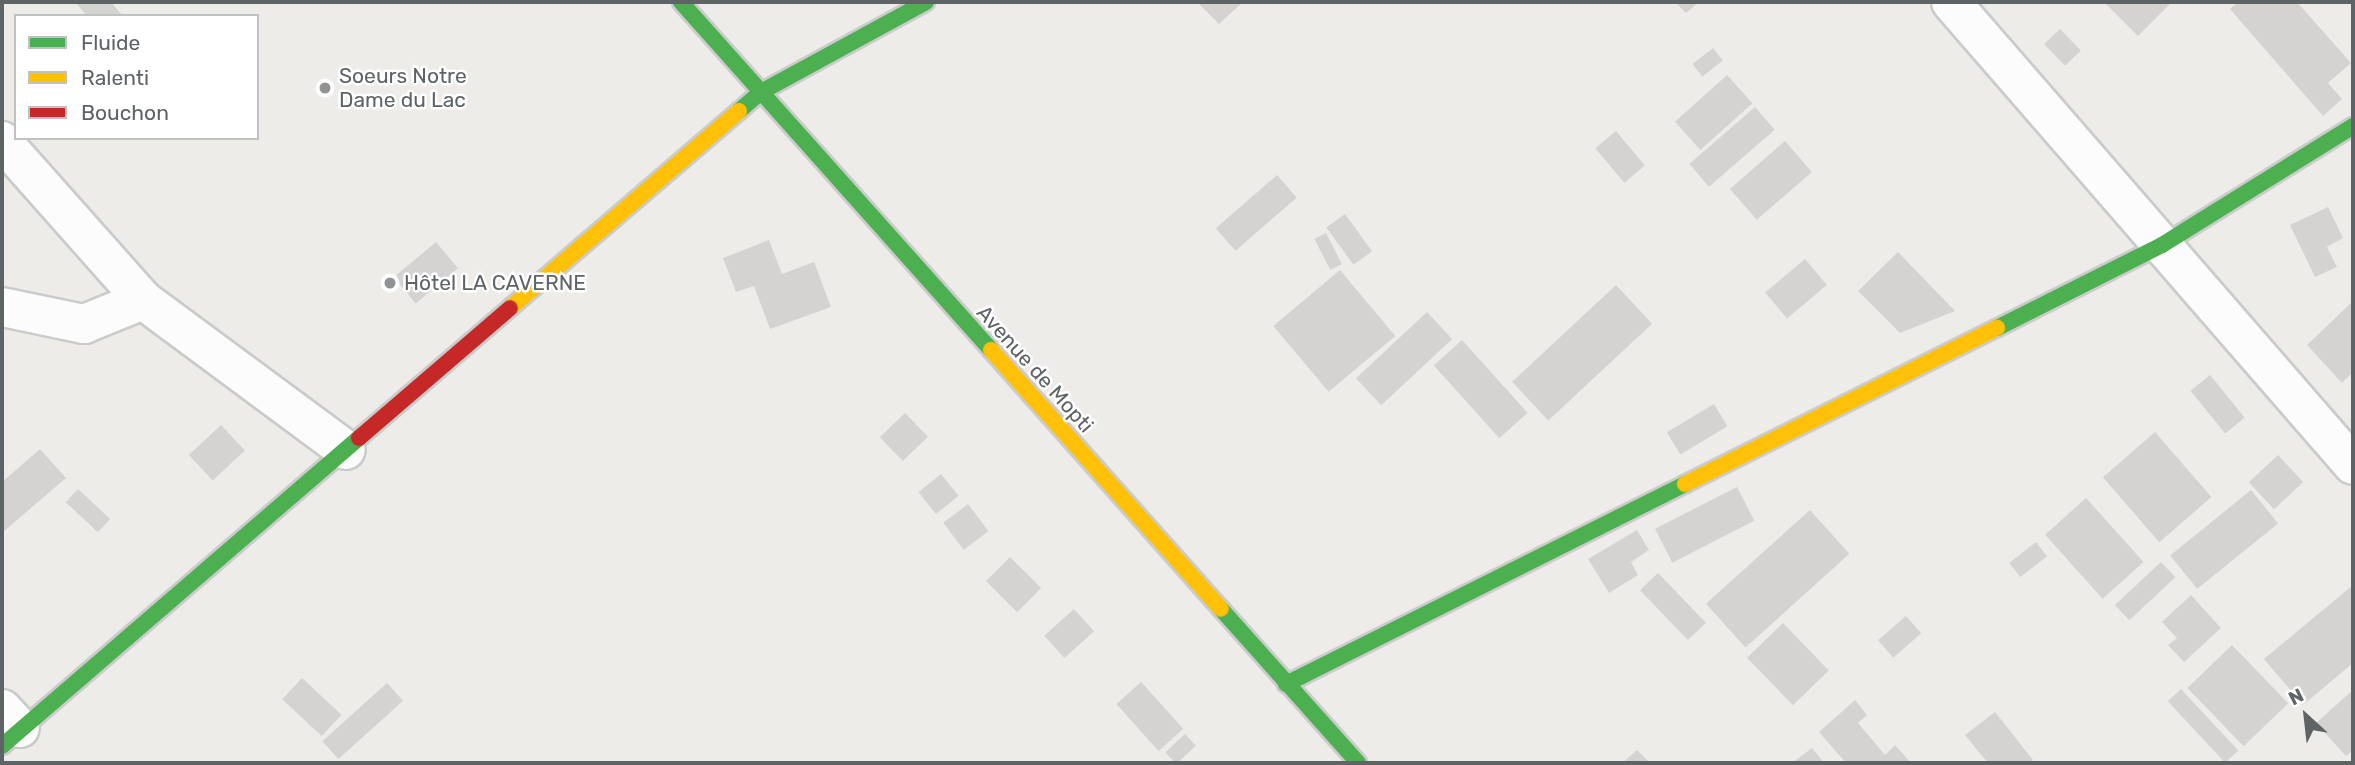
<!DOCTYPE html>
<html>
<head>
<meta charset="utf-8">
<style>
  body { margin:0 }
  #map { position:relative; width:2355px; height:765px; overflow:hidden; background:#eeece9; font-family:Rubik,sans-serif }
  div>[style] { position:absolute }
  .building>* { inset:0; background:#d5d3d2; transform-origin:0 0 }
  .roads { filter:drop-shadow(2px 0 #cacbcb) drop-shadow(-2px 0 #cacbcb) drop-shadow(0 2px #cacbcb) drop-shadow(0 -2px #cacbcb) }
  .street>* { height:38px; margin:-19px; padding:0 19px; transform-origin:19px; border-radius:19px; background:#fcfcfc }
  .fast>* { height:16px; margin:-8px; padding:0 8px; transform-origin:8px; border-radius:8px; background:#4caf50 }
  .slow>* { height:16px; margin:-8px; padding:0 8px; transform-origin:8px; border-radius:8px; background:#ffc107 }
  .jam>* { height:16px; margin:-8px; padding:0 8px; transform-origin:8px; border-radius:8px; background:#c62828 }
  .dots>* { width:19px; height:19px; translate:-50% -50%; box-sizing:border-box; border:4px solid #fff; border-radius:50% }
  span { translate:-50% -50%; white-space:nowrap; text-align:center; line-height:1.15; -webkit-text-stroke:5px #fff; paint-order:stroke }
  .poi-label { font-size:21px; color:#5e6366 }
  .left { translate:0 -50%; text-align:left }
  .street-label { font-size:21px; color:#5e6366 }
  .frame { position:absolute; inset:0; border:4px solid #5e6366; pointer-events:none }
  .legend { position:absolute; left:14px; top:14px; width:245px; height:126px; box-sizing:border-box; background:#fff; border:2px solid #bfc1c2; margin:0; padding:9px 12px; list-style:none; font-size:21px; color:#5e6366 }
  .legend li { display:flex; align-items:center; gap:14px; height:35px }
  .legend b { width:35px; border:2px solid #bfc1c2 }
  .north { position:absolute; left:2271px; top:681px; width:70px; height:70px; -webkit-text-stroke:5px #fff; paint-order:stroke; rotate:333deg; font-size:19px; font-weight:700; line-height:28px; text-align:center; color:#5e6366 }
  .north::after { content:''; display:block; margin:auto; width:24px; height:32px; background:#5e6366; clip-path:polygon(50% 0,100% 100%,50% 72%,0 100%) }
</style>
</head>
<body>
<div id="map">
  <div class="building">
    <i style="clip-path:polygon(75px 2px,111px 2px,123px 16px,87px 16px)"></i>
    <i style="clip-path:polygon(1197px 2px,1243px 2px,1219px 24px)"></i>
    <i style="clip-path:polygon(1675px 2px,1699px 2px,1686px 13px)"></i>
    <i style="clip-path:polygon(2104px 2px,2172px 2px,2138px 36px)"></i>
    <i style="clip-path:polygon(2238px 2px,2297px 2px,2351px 63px,2328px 83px,2342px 99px,2323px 116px,2230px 9px)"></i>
    <i style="left:2060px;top:29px;width:30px;height:22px;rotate:46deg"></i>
    <i style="left:1713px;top:48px;width:16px;height:26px;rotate:52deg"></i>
    <i style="left:1727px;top:75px;width:38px;height:70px;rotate:48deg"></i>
    <i style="left:1755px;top:107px;width:30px;height:87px;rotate:49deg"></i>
    <i style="left:1616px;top:131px;width:45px;height:27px;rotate:50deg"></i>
    <i style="left:1785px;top:141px;width:41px;height:73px;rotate:49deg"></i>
    <i style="left:1277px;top:175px;width:30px;height:81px;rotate:49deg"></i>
    <i style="clip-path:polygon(2328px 207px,2343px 238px,2327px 247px,2337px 267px,2315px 277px,2290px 225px)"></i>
    <i style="left:1345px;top:214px;width:46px;height:23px;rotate:54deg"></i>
    <i style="left:1326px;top:233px;width:35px;height:13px;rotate:63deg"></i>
    <i style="clip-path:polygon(769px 240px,782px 274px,814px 262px,831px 307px,770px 329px,754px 286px,736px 292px,723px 258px)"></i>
    <i style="left:436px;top:242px;width:34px;height:55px;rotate:50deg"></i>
    <i style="clip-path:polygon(1898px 252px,1955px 311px,1900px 333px,1858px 291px)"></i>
    <i style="left:1805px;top:259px;width:34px;height:52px;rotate:50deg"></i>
    <i style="left:1340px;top:270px;width:86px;height:87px;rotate:50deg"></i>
    <i style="left:1616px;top:285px;width:53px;height:142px;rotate:47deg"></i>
    <i style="clip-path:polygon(2353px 301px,2353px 372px,2342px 383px,2307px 345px)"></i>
    <i style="left:1427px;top:312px;width:37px;height:97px;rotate:47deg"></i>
    <i style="left:1462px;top:340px;width:98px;height:38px;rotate:48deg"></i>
    <i style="left:2210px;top:375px;width:55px;height:25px;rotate:51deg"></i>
    <i style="left:1714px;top:404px;width:26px;height:55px;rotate:59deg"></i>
    <i style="left:905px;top:413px;width:33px;height:35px;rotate:46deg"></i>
    <i style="left:221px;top:425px;width:35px;height:44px;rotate:47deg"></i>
    <i style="left:2155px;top:432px;width:86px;height:69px;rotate:49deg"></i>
    <i style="clip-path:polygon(40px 449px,66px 478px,2px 533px,2px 482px)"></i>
    <i style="left:2278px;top:455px;width:37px;height:40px;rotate:47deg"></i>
    <i style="left:941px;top:474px;width:28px;height:29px;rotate:51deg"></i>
    <i style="left:1737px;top:487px;width:38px;height:92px;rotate:63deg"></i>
    <i style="left:78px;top:489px;width:44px;height:18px;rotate:43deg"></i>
    <i style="left:2251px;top:490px;width:43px;height:104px;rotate:51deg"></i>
    <i style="left:2086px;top:498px;width:86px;height:55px;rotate:48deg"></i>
    <i style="left:968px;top:504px;width:34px;height:31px;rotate:53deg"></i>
    <i style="left:1810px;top:510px;width:59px;height:140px;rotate:48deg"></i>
    <i style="clip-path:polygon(1637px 530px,1649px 550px,1631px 562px,1638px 575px,1609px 593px,1588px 559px)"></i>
    <i style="left:2036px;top:542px;width:18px;height:34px;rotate:52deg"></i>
    <i style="left:1010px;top:557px;width:44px;height:34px;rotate:45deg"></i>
    <i style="left:2161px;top:562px;width:21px;height:63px;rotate:47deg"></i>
    <i style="left:1658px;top:573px;width:69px;height:25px;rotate:46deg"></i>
    <i style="clip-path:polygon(2353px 585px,2353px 663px,2303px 705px,2264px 659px)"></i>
    <i style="clip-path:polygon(2191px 595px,2221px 628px,2184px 662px,2168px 645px,2177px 638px,2162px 622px)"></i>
    <i style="left:1074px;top:609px;width:30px;height:40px;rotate:48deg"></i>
    <i style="left:1906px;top:616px;width:23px;height:37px;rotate:49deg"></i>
    <i style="left:1783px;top:623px;width:66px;height:50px;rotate:46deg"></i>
    <i style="left:2232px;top:645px;width:81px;height:62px;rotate:46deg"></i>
    <i style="left:302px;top:678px;width:54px;height:29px;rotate:43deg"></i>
    <i style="left:1141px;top:682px;width:63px;height:33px;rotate:48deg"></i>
    <i style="left:387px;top:683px;width:24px;height:87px;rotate:48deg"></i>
    <i style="left:2181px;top:689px;width:84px;height:18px;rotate:47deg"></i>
    <i style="clip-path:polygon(2353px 690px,2353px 750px,2346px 756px,2316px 723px)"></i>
    <i style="clip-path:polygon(1855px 700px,1867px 715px,1858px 723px,1885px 755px,1895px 745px,1911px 763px,1846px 763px,1819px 732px)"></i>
    <i style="clip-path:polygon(1995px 712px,2033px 760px,2029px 763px,1988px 763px,1965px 735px)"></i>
    <i style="left:1185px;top:734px;width:16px;height:27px;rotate:47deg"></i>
    <i style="clip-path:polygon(1812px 748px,1824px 763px,1792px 763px)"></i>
    <i style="clip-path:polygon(1637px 750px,1650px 763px,1622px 763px)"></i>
  </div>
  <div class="roads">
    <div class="street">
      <i style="left:1951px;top:2px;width:613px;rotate:49.03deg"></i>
      <i style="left:2px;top:141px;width:213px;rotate:48.4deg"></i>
      <i style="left:143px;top:300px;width:252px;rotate:36.5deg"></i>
      <i style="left:2px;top:307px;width:84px;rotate:11.7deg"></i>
      <i style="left:84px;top:324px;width:64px;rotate:-22.1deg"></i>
      <i style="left:2px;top:709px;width:26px;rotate:47deg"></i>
    </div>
    <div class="fast">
      <i style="left:681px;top:2px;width:466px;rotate:48.3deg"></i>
      <i style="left:739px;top:111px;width:29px;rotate:-41deg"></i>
      <i style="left:761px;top:92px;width:188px;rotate:-28.6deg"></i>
      <i style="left:1997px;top:328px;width:185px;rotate:-26.7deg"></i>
      <i style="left:2162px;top:245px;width:225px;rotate:-31.9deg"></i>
      <i style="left:1221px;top:609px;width:206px;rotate:48.3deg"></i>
      <i style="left:1286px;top:684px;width:446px;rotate:-26.6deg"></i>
      <i style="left:2px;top:746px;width:472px;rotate:-40.8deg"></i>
    </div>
    <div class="slow">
      <i style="left:510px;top:308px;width:302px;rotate:-40.7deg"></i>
      <i style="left:991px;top:350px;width:346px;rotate:48.4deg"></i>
      <i style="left:1685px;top:484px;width:349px;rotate:-26.6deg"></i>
    </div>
    <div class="jam">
      <i style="left:359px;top:438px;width:199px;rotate:-40.7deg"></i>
    </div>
  </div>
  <div class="dots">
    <i style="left:325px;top:88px;background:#909394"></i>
    <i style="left:390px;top:283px;background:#909394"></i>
  </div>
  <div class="poi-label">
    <span class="left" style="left:339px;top:88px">Soeurs Notre<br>Dame du Lac</span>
    <span class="left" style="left:404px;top:283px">Hôtel LA CAVERNE</span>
  </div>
  <div class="street-label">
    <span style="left:1035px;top:369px;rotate:48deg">Avenue de Mopti</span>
  </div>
  <div class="frame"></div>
  <ul class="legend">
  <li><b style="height:9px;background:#4caf50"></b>Fluide</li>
  <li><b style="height:9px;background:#ffc107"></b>Ralenti</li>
  <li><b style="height:9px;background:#c62828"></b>Bouchon</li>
  </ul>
  <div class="north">N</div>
</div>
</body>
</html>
